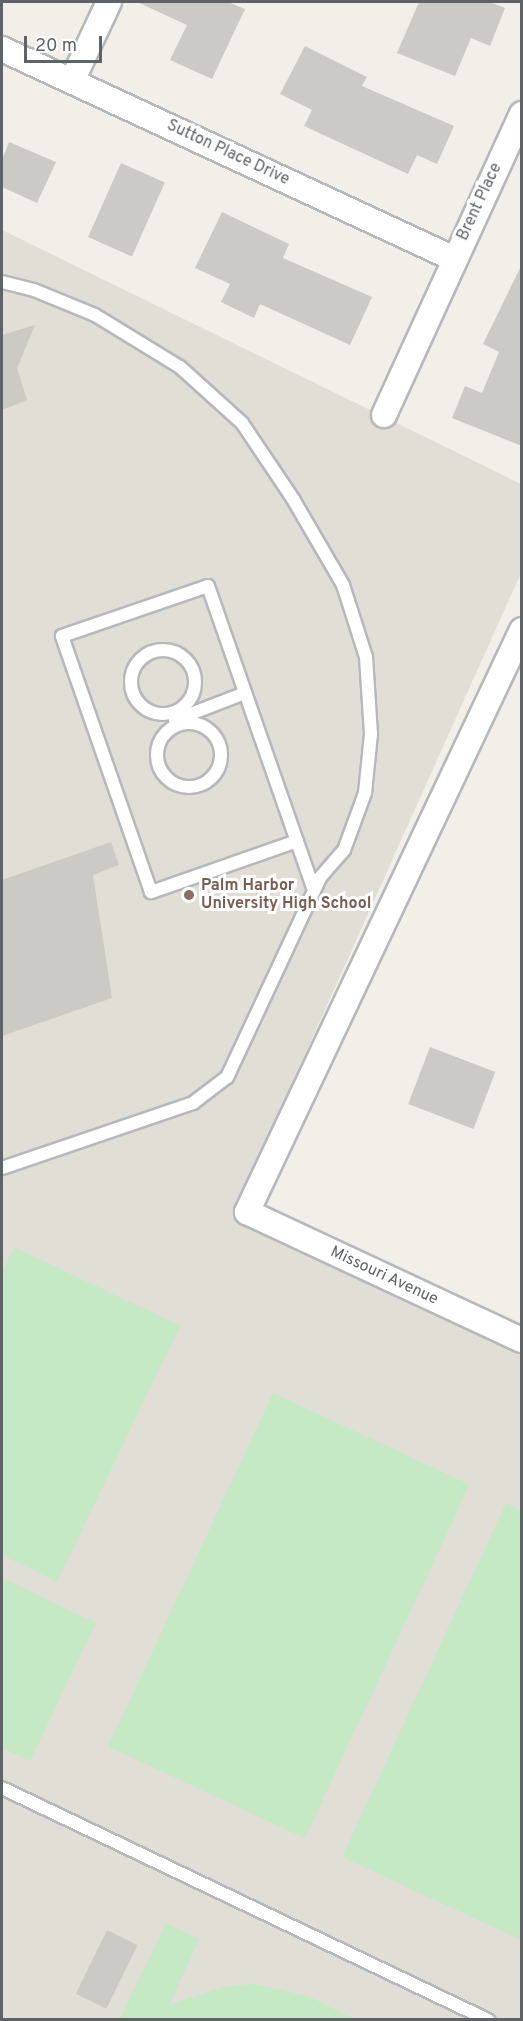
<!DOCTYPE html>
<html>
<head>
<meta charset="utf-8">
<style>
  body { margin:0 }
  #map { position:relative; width:523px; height:2021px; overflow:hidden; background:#f1efe8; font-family:Overpass,sans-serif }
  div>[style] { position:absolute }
  .education>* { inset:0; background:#e1ded6 }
  .green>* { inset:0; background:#c5e8c5; transform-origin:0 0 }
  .building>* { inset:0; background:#cccac5; transform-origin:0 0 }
  .roads { filter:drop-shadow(2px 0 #b5b8bc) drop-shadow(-2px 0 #b5b8bc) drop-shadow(0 2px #b5b8bc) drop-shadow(0 -2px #b5b8bc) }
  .service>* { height:12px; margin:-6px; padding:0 6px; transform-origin:6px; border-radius:6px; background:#fff }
  .service>.ring { margin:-6px; padding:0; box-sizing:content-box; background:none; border:12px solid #fff; border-radius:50% }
  .minor>* { height:24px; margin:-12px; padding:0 12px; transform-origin:12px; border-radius:12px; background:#fff }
  .dots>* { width:16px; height:16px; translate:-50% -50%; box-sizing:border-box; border:3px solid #fff; border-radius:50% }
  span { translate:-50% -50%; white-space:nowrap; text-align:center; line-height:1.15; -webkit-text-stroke:6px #fff; paint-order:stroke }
  .street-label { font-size:16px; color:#5f6368 }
  .education-label { font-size:16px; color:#785e54; font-weight:700 }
  .left { translate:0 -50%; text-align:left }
  .frame { position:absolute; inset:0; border:3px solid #5f6368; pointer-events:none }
  .scale { position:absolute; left:24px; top:36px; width:78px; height:27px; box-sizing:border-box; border:3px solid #5f6368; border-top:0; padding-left:8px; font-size:18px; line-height:21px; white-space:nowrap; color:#5f6368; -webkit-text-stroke:4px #fff; paint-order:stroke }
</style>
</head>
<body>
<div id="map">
  <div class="education">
    <i style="clip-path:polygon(2px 230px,521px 484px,521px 573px,232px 1217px,521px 1352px,521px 2019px,2px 2019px)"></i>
  </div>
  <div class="green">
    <i style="clip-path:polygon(14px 1247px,180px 1326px,57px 1582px,2px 1555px,2px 1272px)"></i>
    <i style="left:273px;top:1393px;width:217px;height:390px;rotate:25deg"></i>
    <i style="clip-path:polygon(506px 1503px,522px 1510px,521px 1940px,342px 1857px)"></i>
    <i style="clip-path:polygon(2px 1578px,96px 1623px,30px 1761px,2px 1748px)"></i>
    <i style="clip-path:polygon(166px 1923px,199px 1939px,170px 2004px,228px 1986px,254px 1984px,310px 1997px,354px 2019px,120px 2019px)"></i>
  </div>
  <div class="building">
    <i style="clip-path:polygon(137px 2px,228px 2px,245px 9px,212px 79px,170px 60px,187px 25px)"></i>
    <i style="clip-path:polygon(419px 2px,490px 2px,505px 8px,490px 46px,471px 38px,455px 76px,397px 53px)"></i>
    <i style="clip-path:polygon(305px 46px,367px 77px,362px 86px,454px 126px,437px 164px,417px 155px,408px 174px,304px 126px,312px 110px,280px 94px)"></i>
    <i style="clip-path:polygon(9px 142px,56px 162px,37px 203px,2px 187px,2px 160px)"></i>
    <i style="left:121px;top:163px;width:48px;height:81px;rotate:24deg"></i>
    <i style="clip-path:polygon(222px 212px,289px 244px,283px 258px,372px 297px,350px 345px,260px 304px,254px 318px,221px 302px,230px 284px,195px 268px)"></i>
    <i style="clip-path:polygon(522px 264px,522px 446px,452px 418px,465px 386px,482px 393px,499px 352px,483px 344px)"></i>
    <i style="clip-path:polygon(35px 325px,17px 368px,27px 400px,2px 410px,2px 335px)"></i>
    <i style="clip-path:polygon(111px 842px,119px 865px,93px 875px,112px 998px,2px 1036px,2px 880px)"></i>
    <i style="left:430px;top:1047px;width:70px;height:61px;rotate:21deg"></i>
    <i style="left:107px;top:1930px;width:34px;height:71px;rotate:26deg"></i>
  </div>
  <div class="roads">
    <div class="service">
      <i style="left:2px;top:282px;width:33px;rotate:14deg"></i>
      <i style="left:34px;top:290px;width:66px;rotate:22.3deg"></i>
      <i style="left:95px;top:315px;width:100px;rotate:31.5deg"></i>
      <i style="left:180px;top:367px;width:84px;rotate:42.1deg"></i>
      <i style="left:242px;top:423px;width:92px;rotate:56.1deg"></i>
      <i style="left:293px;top:499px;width:99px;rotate:59.8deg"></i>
      <i style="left:343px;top:585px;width:76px;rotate:72.3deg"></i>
      <i style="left:366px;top:657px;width:77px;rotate:86.3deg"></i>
      <i style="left:371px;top:734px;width:59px;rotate:95.8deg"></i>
      <i style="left:365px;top:793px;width:61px;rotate:110.2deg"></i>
      <i style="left:344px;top:850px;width:37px;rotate:131deg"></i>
      <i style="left:320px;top:878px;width:220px;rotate:115deg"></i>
      <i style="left:227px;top:1077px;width:43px;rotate:142.6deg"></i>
      <i style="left:193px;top:1103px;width:202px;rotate:161.2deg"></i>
      <i class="ring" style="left:131px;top:650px;width:52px;height:52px"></i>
      <i style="left:175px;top:720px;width:75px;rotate:-21.1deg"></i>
      <i class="ring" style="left:157px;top:723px;width:52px;height:52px"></i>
      <i style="left:297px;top:841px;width:155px;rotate:160.7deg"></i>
      <i style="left:151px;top:892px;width:271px;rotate:-109.2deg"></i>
      <i style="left:62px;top:636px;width:154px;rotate:-18.9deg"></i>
      <i style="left:208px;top:586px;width:322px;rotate:70.8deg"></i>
      <i style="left:2px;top:1788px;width:539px;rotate:25.52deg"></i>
    </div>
    <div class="minor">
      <i style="left:2px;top:49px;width:498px;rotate:24.9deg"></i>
      <i style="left:72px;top:81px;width:87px;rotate:-64.9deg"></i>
      <i style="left:384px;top:415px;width:331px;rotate:-65.4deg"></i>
      <i style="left:522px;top:630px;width:644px;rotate:115.29deg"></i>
      <i style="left:247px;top:1212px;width:303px;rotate:25deg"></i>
    </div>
  </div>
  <div class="dots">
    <i style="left:189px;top:895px;background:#8d6e63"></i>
  </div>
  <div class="street-label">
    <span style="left:228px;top:153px;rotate:25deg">Sutton Place Drive</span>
    <span style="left:480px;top:202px;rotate:-65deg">Brent Place</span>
    <span style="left:384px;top:1276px;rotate:25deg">Missouri Avenue</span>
  </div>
  <div class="education-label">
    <span class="left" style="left:201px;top:895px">Palm Harbor<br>University High School</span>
  </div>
  <div class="frame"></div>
  <div class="scale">20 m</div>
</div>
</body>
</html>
